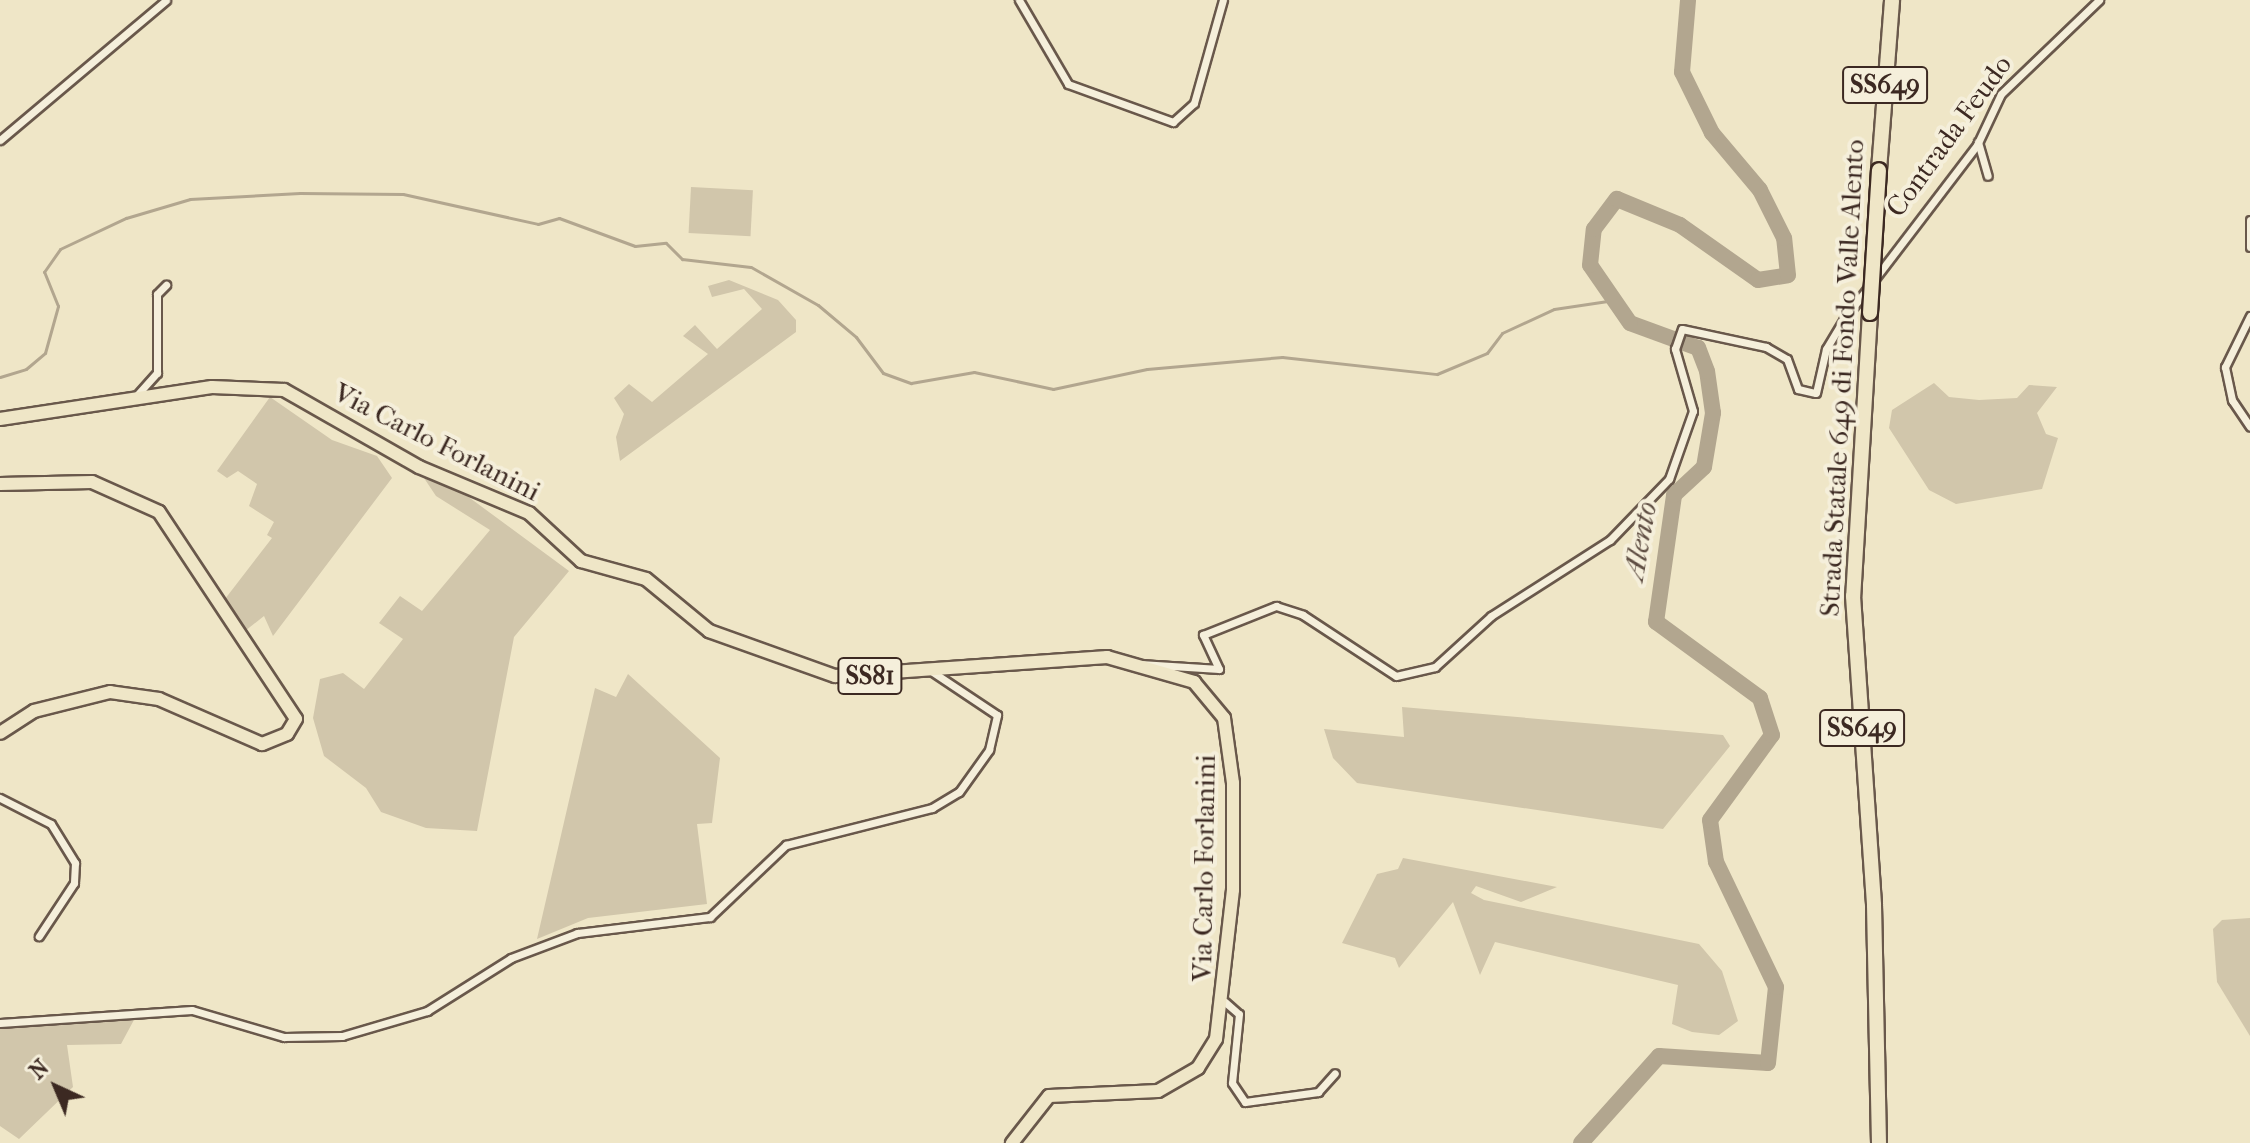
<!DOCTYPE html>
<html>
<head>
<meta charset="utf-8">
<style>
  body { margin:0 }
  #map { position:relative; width:2250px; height:1143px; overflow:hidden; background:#efe6c7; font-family:"IM FELL French Canon",serif }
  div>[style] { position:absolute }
  .green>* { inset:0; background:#d1c6ab; transform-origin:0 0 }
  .stream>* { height:3px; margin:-1.5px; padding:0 1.5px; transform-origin:1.5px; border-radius:1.5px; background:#b2a68f }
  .river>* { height:16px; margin:-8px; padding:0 8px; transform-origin:8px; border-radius:8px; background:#b2a68f }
  .roads { filter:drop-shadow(2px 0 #69584b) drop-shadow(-2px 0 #69584b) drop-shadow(0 2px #69584b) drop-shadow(0 -2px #69584b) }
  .street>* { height:7px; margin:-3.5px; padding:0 3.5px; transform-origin:3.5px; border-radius:3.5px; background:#f5efdb }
  .primary>* { height:12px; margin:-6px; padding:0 6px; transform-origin:6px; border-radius:6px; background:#efe6c7 }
  .highway>* { height:14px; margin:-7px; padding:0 7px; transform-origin:7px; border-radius:7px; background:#efe6c7 }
  .bridges { filter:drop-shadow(2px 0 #3c2922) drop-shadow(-2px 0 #3c2922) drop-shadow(0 2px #3c2922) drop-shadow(0 -2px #3c2922) }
  .highway-bridge>* { height:14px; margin:-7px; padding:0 7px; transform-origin:7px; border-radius:7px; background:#efe6c7 }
  span { translate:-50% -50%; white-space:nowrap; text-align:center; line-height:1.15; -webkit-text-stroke:8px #f5efdb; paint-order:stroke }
  .shield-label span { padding:2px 6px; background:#f5efdb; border:2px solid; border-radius:6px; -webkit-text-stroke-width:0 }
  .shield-label { font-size:26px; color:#3c2922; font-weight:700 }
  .street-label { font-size:28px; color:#3c2922 }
  .water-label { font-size:30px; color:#5f4e43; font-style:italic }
  .north { position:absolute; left:16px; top:1047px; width:80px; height:80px; -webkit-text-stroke:6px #f5efdb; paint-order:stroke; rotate:316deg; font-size:22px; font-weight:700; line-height:32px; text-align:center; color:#3c2922 }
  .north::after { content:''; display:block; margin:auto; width:28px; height:36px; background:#3c2922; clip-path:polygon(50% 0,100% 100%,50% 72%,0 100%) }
</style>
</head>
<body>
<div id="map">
  <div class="green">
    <i style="left:691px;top:187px;width:62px;height:46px;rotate:3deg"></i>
    <i style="clip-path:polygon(729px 280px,778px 300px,796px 320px,796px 332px,620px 461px,616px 437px,624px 414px,614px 398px,629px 384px,652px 402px,708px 354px,683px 336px,695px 325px,717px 349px,762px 309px,744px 289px,712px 297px,708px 286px)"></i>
    <i style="clip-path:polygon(1934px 383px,1949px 397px,1979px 400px,2017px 398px,2029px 385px,2057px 387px,2037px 413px,2046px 434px,2058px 438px,2042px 489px,1956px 504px,1929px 490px,1889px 428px,1892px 410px)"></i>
    <i style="clip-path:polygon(270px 397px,332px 440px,377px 456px,392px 478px,273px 636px,264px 616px,245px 631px,225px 599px,272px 538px,267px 535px,274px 522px,249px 506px,257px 484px,238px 471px,227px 478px,217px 471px)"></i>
    <i style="clip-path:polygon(424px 478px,455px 487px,569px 571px,514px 637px,477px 831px,426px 828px,381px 812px,366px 788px,324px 756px,313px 718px,320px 679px,343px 673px,364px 689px,403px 639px,379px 623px,400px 596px,422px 611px,490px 530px,436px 496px)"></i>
    <i style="clip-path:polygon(628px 674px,720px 758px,712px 823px,697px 824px,707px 904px,588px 918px,537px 939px,595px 688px,616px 697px)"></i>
    <i style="clip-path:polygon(1402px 707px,1723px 735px,1730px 746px,1663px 829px,1357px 783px,1333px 758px,1324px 729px,1404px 737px)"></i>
    <i style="clip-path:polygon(1403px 858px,1557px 887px,1521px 902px,1476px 886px,1471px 893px,1484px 900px,1699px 944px,1722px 971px,1738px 1021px,1719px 1035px,1692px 1032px,1672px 1024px,1678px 985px,1495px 942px,1480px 975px,1453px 902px,1399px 968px,1395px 958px,1342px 943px,1377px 874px,1398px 869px)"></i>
    <i style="clip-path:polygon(2250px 918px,2250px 1036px,2217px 982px,2213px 929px,2222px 920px)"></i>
    <i style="clip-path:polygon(135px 1018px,121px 1044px,67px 1045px,73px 1087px,19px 1139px,0 1126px,0 1027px)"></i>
  </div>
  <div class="stream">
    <i style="left:0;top:377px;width:27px;rotate:-17deg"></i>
    <i style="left:26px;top:369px;width:25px;rotate:-40deg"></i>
    <i style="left:45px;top:353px;width:49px;rotate:-74.5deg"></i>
    <i style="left:58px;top:306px;width:37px;rotate:-112deg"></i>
    <i style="left:44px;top:272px;width:28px;rotate:-55deg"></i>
    <i style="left:60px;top:249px;width:73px;rotate:-25.2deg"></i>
    <i style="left:126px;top:218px;width:67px;rotate:-16.5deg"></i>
    <i style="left:190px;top:199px;width:110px;rotate:-3.1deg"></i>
    <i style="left:300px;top:193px;width:103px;rotate:0.6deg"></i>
    <i style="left:403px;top:194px;width:138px;rotate:12.5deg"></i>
    <i style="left:538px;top:224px;width:22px;rotate:-16deg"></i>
    <i style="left:559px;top:218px;width:81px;rotate:20.2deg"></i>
    <i style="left:635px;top:246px;width:31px;rotate:-6deg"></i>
    <i style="left:666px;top:243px;width:23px;rotate:45deg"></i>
    <i style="left:682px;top:259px;width:69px;rotate:6.6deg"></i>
    <i style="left:751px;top:267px;width:77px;rotate:29.6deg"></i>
    <i style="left:818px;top:305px;width:50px;rotate:40.1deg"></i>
    <i style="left:856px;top:337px;width:45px;rotate:53.1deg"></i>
    <i style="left:883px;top:373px;width:30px;rotate:20deg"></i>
    <i style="left:911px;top:383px;width:64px;rotate:-9.9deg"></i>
    <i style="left:974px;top:372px;width:81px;rotate:12.1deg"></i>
    <i style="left:1053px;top:389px;width:96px;rotate:-12deg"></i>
    <i style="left:1147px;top:369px;width:136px;rotate:-5.1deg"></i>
    <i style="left:1282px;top:357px;width:156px;rotate:6.3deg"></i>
    <i style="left:1437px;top:374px;width:54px;rotate:-22.8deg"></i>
    <i style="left:1487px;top:353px;width:25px;rotate:-53deg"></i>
    <i style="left:1502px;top:333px;width:57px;rotate:-24.8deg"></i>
    <i style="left:1554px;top:309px;width:61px;rotate:-8.5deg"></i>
  </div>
  <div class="river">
    <i style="left:1581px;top:1143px;width:117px;rotate:-48.1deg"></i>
    <i style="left:1659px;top:1056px;width:109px;rotate:3.7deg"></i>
    <i style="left:1768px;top:1063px;width:76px;rotate:-84deg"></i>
    <i style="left:1776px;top:987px;width:139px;rotate:-115.6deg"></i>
    <i style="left:1716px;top:862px;width:42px;rotate:-98.1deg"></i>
    <i style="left:1710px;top:820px;width:105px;rotate:-53.9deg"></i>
    <i style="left:1772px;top:735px;width:39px;rotate:-108deg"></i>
    <i style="left:1760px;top:698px;width:129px;rotate:-143.8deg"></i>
    <i style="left:1656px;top:622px;width:128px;rotate:-81.9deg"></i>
    <i style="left:1674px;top:495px;width:41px;rotate:-43deg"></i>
    <i style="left:1704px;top:467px;width:55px;rotate:-80.5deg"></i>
    <i style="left:1713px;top:413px;width:42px;rotate:-98.1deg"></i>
    <i style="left:1707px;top:371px;width:25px;rotate:-111deg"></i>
    <i style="left:1698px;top:348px;width:72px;rotate:-159.8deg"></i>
    <i style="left:1630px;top:323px;width:70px;rotate:-124.6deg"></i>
    <i style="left:1590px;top:265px;width:36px;rotate:-84deg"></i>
    <i style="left:1594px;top:229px;width:38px;rotate:-53deg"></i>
    <i style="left:1617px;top:199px;width:68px;rotate:22.4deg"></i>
    <i style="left:1680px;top:225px;width:95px;rotate:35.2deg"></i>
    <i style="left:1758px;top:280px;width:30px;rotate:-9deg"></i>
    <i style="left:1788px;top:275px;width:37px;rotate:-96deg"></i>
    <i style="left:1784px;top:238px;width:54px;rotate:-116.6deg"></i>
    <i style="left:1760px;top:190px;width:75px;rotate:-130.1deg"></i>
    <i style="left:1712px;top:133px;width:68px;rotate:-116.2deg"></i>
    <i style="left:1682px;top:72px;width:72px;rotate:-85.2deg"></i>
  </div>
  <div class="roads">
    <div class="street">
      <i style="left:1019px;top:0;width:97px;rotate:59.7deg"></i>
      <i style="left:1068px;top:84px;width:112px;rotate:19.9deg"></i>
      <i style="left:1173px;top:122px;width:28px;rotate:-42deg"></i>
      <i style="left:1194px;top:103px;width:107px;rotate:-74.3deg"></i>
      <i style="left:0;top:140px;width:217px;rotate:-40.1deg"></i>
      <i style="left:1978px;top:142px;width:35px;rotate:74deg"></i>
      <i style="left:2250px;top:220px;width:27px;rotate:90deg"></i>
      <i style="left:2250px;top:316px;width:57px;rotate:116.1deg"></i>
      <i style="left:2225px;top:367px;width:34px;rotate:78deg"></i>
      <i style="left:2232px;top:400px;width:32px;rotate:56deg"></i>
      <i style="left:137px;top:395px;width:30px;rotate:-48deg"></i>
      <i style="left:157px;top:373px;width:79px;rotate:-90deg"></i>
      <i style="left:157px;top:294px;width:13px;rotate:-45deg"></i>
      <i style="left:1140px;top:664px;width:79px;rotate:3.6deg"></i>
      <i style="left:1219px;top:669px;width:38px;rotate:-115deg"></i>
      <i style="left:1203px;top:635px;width:79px;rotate:-21.7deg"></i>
      <i style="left:1276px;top:606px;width:28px;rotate:18deg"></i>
      <i style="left:1303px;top:615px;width:111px;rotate:33.3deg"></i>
      <i style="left:1396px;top:676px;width:40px;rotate:-13deg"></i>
      <i style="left:1435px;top:667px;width:76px;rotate:-42.3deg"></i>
      <i style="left:1491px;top:616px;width:141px;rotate:-32.6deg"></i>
      <i style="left:1610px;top:540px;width:85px;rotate:-46deg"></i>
      <i style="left:1669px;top:479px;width:72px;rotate:-70.6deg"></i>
      <i style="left:1693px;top:411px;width:65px;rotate:-106.2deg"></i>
      <i style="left:1675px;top:349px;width:21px;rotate:-71deg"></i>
      <i style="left:1682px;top:329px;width:86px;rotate:12.1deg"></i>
      <i style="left:1766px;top:347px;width:24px;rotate:30deg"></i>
      <i style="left:1787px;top:359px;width:32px;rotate:70deg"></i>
      <i style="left:1798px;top:389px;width:18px;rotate:13deg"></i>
      <i style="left:1816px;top:393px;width:45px;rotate:-77.2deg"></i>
      <i style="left:1826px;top:349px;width:35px;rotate:-59deg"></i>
      <i style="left:1844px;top:319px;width:219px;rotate:-52.6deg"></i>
      <i style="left:1977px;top:145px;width:56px;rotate:-64.8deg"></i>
      <i style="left:2001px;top:94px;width:136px;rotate:-43.8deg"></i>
      <i style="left:0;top:798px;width:57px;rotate:27deg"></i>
      <i style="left:51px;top:824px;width:46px;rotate:58.4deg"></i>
      <i style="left:75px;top:863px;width:20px;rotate:93deg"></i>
      <i style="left:74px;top:883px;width:64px;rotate:123.4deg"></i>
      <i style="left:1225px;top:1002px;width:18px;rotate:41deg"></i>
      <i style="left:1239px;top:1014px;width:69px;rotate:95.8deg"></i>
      <i style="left:1232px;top:1083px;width:23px;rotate:56deg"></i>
      <i style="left:1245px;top:1102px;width:74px;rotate:-7.8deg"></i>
      <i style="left:1318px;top:1092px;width:25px;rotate:-48deg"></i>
      <i style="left:0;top:1023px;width:192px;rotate:-3.9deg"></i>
      <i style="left:192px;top:1010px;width:96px;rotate:16.4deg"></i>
      <i style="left:284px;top:1037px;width:58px;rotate:-1deg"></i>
      <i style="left:342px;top:1036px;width:89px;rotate:-16.4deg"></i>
      <i style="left:427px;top:1011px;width:99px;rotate:-32.2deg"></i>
      <i style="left:511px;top:958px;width:71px;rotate:-20.7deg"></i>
      <i style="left:577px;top:933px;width:134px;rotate:-6.9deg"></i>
      <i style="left:710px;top:917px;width:105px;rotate:-43.5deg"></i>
      <i style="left:786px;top:845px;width:151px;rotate:-14.2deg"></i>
      <i style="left:932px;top:808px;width:31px;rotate:-31deg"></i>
      <i style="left:959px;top:792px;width:52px;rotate:-54.5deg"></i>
      <i style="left:989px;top:750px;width:36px;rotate:-77deg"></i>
      <i style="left:997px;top:715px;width:79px;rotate:-146.3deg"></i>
    </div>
    <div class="primary">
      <i style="left:0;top:419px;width:214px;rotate:-8.6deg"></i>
      <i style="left:212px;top:387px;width:72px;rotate:2.4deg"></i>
      <i style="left:284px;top:390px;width:155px;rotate:29.7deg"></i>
      <i style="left:419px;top:467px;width:119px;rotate:22.7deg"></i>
      <i style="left:529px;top:513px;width:71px;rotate:42.7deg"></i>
      <i style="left:581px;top:561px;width:67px;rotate:15.5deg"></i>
      <i style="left:646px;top:579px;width:82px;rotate:39.5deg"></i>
      <i style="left:709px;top:631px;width:134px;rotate:19.7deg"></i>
      <i style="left:835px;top:676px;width:273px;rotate:-4deg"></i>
      <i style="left:1107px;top:657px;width:91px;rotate:16deg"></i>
      <i style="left:1194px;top:682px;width:47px;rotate:50.2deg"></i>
      <i style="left:1224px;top:718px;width:66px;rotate:82.1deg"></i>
      <i style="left:1233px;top:783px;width:107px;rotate:90deg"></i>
      <i style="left:1233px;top:890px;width:150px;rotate:96.5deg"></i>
      <i style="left:1216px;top:1039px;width:34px;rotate:122deg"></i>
      <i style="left:1198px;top:1068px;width:46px;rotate:150.1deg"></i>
      <i style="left:1158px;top:1091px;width:109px;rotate:177.4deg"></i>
      <i style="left:1049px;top:1096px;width:60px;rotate:128.2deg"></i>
      <i style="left:0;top:484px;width:92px;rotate:-1.2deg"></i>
      <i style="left:92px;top:482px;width:73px;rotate:24.1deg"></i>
      <i style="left:159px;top:512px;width:248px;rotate:56.5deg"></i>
      <i style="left:296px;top:719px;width:17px;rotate:121deg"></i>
      <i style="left:287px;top:734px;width:27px;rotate:158deg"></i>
      <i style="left:262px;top:744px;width:112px;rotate:-156.4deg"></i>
      <i style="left:159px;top:699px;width:49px;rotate:-171.9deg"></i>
      <i style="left:110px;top:692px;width:78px;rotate:166deg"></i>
      <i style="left:34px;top:711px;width:40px;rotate:147.1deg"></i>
    </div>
    <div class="highway">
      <i style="left:1879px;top:170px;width:170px;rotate:-85.6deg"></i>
      <i style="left:1870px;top:313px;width:284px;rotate:93.4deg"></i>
      <i style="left:1853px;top:596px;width:310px;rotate:86.1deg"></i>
      <i style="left:1874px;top:905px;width:238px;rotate:88.8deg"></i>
    </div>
  </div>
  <div class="bridges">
    <div class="highway-bridge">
      <i style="left:1870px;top:313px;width:143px;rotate:-86.4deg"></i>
    </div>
  </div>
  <div class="shield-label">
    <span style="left:1885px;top:85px">SS649</span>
    <span style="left:870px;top:676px">SS81</span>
    <span style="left:1862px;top:728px">SS649</span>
  </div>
  <div class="street-label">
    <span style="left:1949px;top:136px;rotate:-54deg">Contrada Feudo</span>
    <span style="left:1842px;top:378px;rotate:-87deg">Strada Statale 649 di Fondo Valle Alento</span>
    <span style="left:437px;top:442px;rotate:27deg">Via Carlo Forlanini</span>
    <span style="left:1204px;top:868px;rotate:-89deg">Via Carlo Forlanini</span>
  </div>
  <div class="water-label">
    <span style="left:1641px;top:541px;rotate:-80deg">Alento</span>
  </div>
  <div class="north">N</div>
</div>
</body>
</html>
